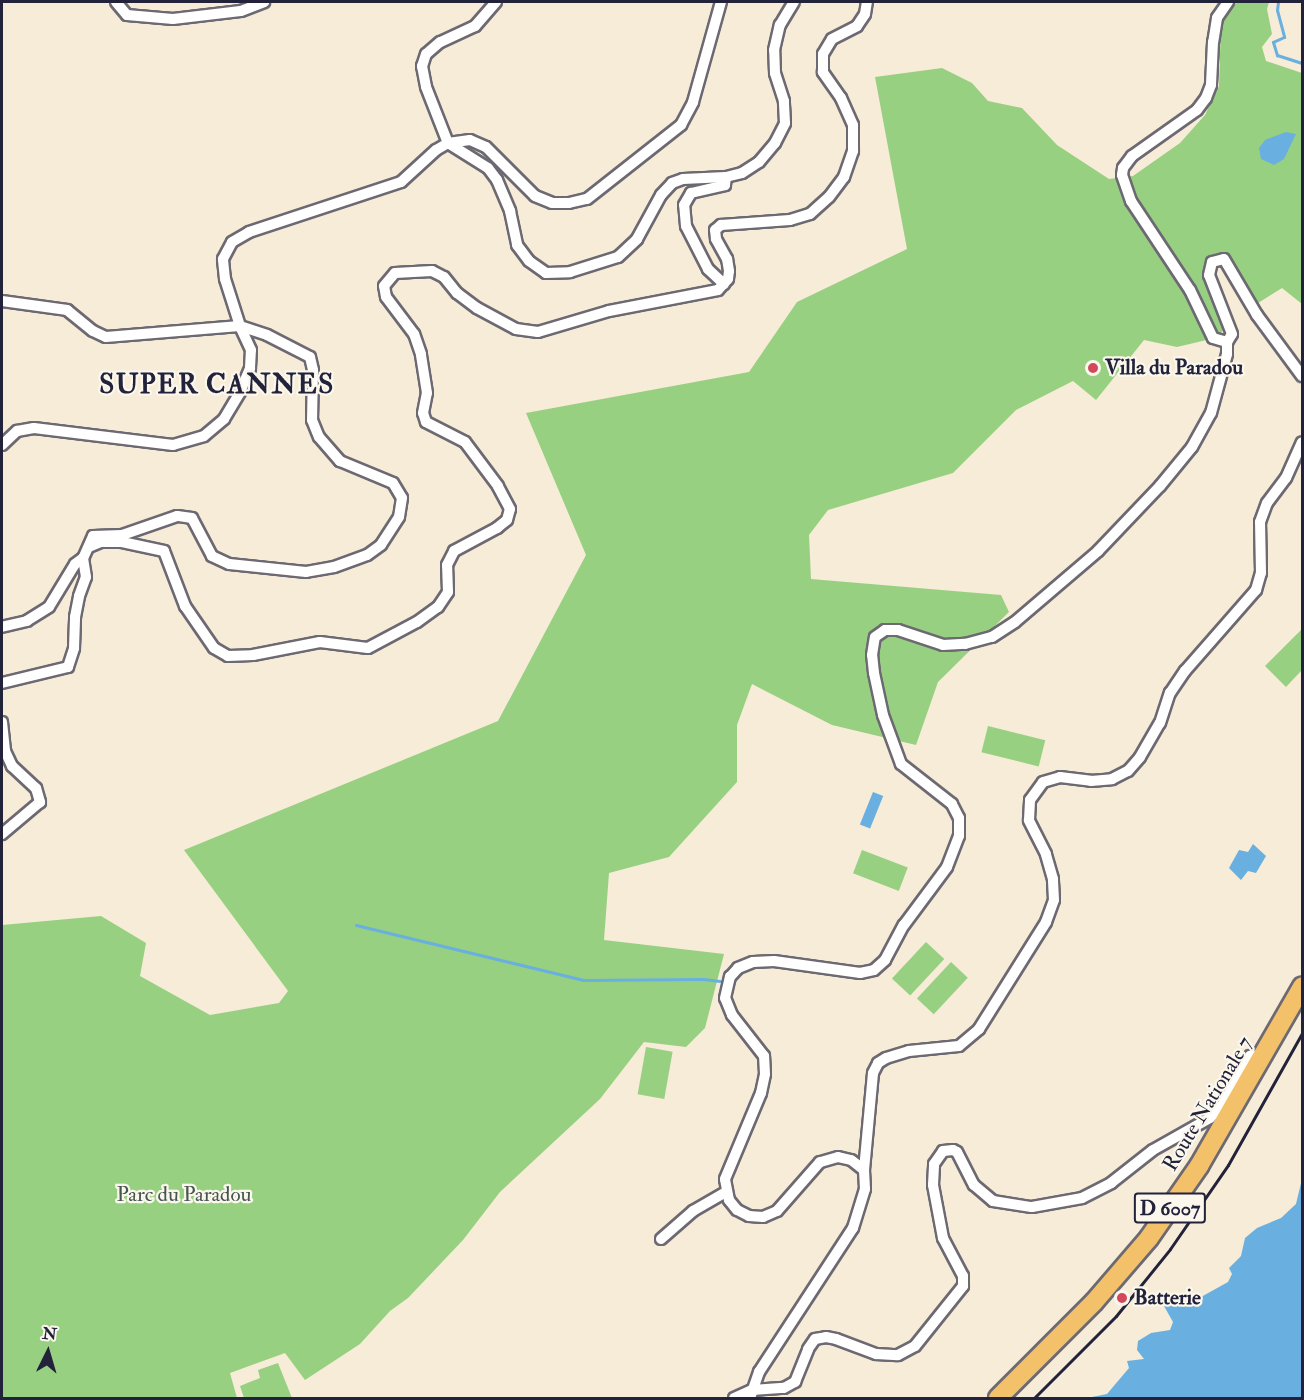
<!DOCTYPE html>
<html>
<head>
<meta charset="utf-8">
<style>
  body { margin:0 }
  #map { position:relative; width:1304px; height:1400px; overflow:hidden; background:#f6ecd7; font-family:"IM FELL Double Pica",serif }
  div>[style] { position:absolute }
  .green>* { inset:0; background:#98d082; transform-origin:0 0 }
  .water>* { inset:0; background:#69afdf; transform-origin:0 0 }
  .stream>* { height:3px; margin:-1.5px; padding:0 1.5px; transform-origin:1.5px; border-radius:1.5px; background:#69afdf }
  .roads { filter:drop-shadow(2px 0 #6c6972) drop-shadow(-2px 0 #6c6972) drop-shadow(0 2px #6c6972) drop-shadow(0 -2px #6c6972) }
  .street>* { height:10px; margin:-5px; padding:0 5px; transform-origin:5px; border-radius:5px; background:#fff }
  .primary>* { height:18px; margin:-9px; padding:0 9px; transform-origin:9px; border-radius:9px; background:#f4c16b }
  .rail>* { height:3px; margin:-1.5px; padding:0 1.5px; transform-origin:1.5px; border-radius:1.5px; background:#22223b }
  .dots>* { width:16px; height:16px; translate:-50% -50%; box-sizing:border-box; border:3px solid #fbf7ec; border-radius:50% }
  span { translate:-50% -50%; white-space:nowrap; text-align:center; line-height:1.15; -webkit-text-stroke:4.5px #fbf7ec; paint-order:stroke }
  .shield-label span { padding:2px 4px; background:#fbf7ec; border:2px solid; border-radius:4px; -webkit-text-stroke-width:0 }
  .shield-label { font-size:20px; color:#22223b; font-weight:700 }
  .poi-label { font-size:21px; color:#22223b; font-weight:700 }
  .left { translate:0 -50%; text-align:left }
  .street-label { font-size:21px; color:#22223b }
  .park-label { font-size:21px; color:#455650 }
  .district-label { font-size:27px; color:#22223b; font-weight:700; letter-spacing:1.5px }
  .frame { position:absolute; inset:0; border:3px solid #22223b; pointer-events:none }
  .north { position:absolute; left:18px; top:1322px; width:60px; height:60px; -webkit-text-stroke:4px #fbf7ec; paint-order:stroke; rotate:5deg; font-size:16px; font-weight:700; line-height:24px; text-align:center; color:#22223b }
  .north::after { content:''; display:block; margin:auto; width:21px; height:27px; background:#22223b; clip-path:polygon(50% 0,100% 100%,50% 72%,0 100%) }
</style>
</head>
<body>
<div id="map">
  <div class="green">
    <i style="clip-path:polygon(1234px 2px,1269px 2px,1267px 9px,1272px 34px,1262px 47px,1266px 61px,1302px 73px,1302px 304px,1282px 288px,1255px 305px,1225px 253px,1207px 256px,1203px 274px,1224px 328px,1219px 337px,1177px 347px,1144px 340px,1096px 400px,1073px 381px,1016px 410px,953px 473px,828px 510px,809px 535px,811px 579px,1001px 595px,1009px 612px,938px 682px,916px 745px,832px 725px,752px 684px,737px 725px,737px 782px,669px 857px,609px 873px,604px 940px,724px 954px,705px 1028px,686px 1047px,644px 1042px,600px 1099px,500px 1192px,463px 1240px,408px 1298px,390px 1311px,360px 1344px,305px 1380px,285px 1353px,230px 1373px,237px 1398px,2px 1398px,2px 925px,101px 916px,146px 943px,140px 976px,210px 1015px,279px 1003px,288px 991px,184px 850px,498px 721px,586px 555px,526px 413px,749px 372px,797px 302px,907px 249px,875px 77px,942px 68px,972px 83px,988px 101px,1022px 108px,1057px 145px,1109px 179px,1133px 176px,1180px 143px,1205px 115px,1219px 86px,1221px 23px)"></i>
    <i style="clip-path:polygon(1302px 629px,1302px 670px,1286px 687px,1265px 666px)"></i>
    <i style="left:988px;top:726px;width:59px;height:27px;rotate:14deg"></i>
    <i style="left:862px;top:850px;width:49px;height:25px;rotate:21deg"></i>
    <i style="left:926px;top:942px;width:25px;height:50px;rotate:43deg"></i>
    <i style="left:951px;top:962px;width:23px;height:50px;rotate:43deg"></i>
    <i style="left:646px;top:1047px;width:27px;height:48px;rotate:10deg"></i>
    <i style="clip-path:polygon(278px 1363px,292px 1398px,244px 1398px,240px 1386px,260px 1378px,258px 1370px)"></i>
  </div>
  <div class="water">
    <i style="clip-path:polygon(1286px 132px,1296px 134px,1284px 159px,1274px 165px,1261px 159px,1259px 148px,1265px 140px)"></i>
    <i style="left:873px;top:792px;width:11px;height:35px;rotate:22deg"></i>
    <i style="clip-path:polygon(1253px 844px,1266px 856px,1256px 873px,1248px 871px,1241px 880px,1229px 868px,1239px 850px,1248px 852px)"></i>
    <i style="clip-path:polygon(1302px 1179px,1302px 1398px,1087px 1398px,1107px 1394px,1129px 1368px,1127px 1361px,1144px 1359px,1137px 1350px,1138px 1341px,1151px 1333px,1170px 1330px,1173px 1322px,1164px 1306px,1201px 1297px,1228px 1282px,1232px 1274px,1229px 1268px,1241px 1256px,1245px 1238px,1257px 1228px,1281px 1218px,1296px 1204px)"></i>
  </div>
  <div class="stream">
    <i style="left:1278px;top:2px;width:8px;rotate:97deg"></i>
    <i style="left:1277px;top:10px;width:28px;rotate:75deg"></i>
    <i style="left:1284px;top:37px;width:12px;rotate:156deg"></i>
    <i style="left:1273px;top:42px;width:14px;rotate:73deg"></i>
    <i style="left:1277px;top:55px;width:26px;rotate:18deg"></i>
    <i style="left:356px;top:925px;width:234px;rotate:13.6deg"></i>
    <i style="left:583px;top:980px;width:120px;rotate:-0.5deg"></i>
    <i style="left:703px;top:979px;width:17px;rotate:7deg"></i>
  </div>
  <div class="roads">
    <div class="street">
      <i style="left:116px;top:2px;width:17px;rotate:50deg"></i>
      <i style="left:127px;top:15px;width:46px;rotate:5deg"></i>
      <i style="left:173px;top:19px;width:68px;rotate:-6.7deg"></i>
      <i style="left:241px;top:11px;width:25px;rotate:-21deg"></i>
      <i style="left:496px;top:2px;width:32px;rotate:131deg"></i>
      <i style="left:475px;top:26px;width:38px;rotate:155deg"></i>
      <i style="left:440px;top:42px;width:18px;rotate:139deg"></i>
      <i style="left:426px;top:54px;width:13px;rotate:108deg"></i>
      <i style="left:422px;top:66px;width:21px;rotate:79deg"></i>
      <i style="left:426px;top:87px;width:60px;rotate:68.6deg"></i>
      <i style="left:448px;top:143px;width:47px;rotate:32deg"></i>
      <i style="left:488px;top:168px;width:15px;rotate:53deg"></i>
      <i style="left:497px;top:180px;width:34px;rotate:67deg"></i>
      <i style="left:510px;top:211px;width:35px;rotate:78deg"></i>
      <i style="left:517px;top:245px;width:20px;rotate:53deg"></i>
      <i style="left:529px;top:261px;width:21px;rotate:35deg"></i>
      <i style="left:546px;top:273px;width:24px;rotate:-2deg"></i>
      <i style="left:570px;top:272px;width:50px;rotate:-17.4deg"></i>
      <i style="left:618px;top:257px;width:26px;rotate:-43deg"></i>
      <i style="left:637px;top:239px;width:50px;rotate:-61.4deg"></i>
      <i style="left:661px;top:195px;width:16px;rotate:-47deg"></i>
      <i style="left:672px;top:183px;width:12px;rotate:-20deg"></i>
      <i style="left:683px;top:179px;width:43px;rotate:-2.7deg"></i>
      <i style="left:726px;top:177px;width:16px;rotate:-14deg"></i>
      <i style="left:742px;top:173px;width:20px;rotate:-33deg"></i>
      <i style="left:759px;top:162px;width:25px;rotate:-50deg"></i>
      <i style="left:775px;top:143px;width:22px;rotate:-63deg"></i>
      <i style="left:785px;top:123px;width:22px;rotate:-93deg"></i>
      <i style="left:784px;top:101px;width:29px;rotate:-108deg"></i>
      <i style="left:775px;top:73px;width:23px;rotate:-92deg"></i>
      <i style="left:774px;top:50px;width:26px;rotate:-77deg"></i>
      <i style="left:780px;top:25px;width:27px;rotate:-59deg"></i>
      <i style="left:1228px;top:2px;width:19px;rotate:125deg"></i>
      <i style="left:1217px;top:18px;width:24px;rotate:99deg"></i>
      <i style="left:1213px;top:42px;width:43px;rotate:92.7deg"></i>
      <i style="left:1211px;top:85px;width:14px;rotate:111deg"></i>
      <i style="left:1206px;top:98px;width:15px;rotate:127deg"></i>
      <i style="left:1197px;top:110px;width:80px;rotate:144.7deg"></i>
      <i style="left:1132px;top:156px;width:15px;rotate:127deg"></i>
      <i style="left:1123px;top:168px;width:7px;rotate:98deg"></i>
      <i style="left:1122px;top:175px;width:28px;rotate:71deg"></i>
      <i style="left:1131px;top:201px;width:107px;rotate:56.5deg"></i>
      <i style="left:1190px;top:290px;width:53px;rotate:64.4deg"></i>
      <i style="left:1213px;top:338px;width:15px;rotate:16deg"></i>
      <i style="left:1227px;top:342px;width:9px;rotate:-58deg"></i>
      <i style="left:1232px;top:334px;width:63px;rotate:-111.3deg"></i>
      <i style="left:1209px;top:275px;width:13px;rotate:-77deg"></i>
      <i style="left:1212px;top:262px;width:12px;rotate:-14deg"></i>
      <i style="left:1224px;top:259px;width:65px;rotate:59.5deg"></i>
      <i style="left:1257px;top:315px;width:76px;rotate:53.6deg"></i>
      <i style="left:724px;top:284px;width:22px;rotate:-137deg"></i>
      <i style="left:708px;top:269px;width:48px;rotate:-117.1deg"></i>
      <i style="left:686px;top:226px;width:21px;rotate:-95deg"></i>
      <i style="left:684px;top:205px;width:14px;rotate:-60deg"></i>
      <i style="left:691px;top:193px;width:35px;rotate:-13deg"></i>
      <i style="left:725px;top:185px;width:8px;rotate:-83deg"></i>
      <i style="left:2px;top:301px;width:66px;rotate:7.9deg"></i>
      <i style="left:67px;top:310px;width:33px;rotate:39deg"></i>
      <i style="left:93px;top:331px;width:14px;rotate:25deg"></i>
      <i style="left:106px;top:337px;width:134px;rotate:-4.7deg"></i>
      <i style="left:240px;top:326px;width:28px;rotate:18deg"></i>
      <i style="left:267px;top:335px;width:48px;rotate:27.1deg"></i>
      <i style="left:310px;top:357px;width:13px;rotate:77deg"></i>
      <i style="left:313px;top:370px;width:50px;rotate:91.1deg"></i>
      <i style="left:312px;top:420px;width:18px;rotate:68deg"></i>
      <i style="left:319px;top:437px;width:32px;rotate:49deg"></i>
      <i style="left:340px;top:461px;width:57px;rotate:22.5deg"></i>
      <i style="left:393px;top:483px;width:17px;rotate:59deg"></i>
      <i style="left:402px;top:498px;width:19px;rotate:99deg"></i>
      <i style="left:399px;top:517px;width:33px;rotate:123deg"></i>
      <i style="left:381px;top:545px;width:17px;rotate:144deg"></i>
      <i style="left:367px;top:555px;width:35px;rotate:160deg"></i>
      <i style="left:334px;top:567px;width:28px;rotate:170deg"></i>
      <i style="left:306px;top:572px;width:77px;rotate:-174.1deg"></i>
      <i style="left:229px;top:564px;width:19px;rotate:-155deg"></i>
      <i style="left:212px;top:556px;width:43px;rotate:-117.8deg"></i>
      <i style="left:192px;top:518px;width:15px;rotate:-172deg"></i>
      <i style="left:177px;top:516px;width:58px;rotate:160.9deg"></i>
      <i style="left:122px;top:535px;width:29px;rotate:178deg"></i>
      <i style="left:93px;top:536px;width:24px;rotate:114deg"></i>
      <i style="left:83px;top:558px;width:10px;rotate:143deg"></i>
      <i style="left:75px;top:564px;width:50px;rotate:121.2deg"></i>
      <i style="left:49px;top:607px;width:26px;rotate:148deg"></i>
      <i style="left:27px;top:621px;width:26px;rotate:167deg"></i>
      <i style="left:2px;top:445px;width:21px;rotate:-43deg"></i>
      <i style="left:17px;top:431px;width:17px;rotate:-10deg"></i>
      <i style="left:34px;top:428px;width:140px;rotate:7deg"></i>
      <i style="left:173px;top:445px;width:32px;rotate:-16deg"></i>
      <i style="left:204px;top:436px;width:26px;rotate:-40deg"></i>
      <i style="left:224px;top:419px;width:31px;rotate:-59deg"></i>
      <i style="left:240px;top:392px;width:26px;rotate:-67deg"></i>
      <i style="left:250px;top:368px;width:18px;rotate:-87deg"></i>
      <i style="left:251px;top:350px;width:26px;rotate:-115deg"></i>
      <i style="left:240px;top:326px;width:49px;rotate:-107.7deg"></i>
      <i style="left:225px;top:279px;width:20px;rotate:-96deg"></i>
      <i style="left:223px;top:259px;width:19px;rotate:-62deg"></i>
      <i style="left:232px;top:242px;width:20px;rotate:-30deg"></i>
      <i style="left:249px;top:232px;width:160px;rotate:-18.2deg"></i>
      <i style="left:401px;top:182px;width:47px;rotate:-42.4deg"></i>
      <i style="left:436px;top:150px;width:14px;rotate:-30deg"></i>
      <i style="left:448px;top:143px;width:22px;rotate:-8deg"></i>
      <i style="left:470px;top:140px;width:17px;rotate:24deg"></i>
      <i style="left:486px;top:147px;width:69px;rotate:45deg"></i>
      <i style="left:535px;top:196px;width:18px;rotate:22deg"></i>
      <i style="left:552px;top:203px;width:17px"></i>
      <i style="left:569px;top:203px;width:18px;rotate:-13deg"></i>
      <i style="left:587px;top:199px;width:120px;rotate:-38.2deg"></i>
      <i style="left:681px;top:125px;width:26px;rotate:-62deg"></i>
      <i style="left:693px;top:102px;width:104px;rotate:-74.4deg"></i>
      <i style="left:89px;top:547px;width:13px;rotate:-23deg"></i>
      <i style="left:101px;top:542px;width:21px"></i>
      <i style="left:122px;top:542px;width:43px;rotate:12.1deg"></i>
      <i style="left:164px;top:551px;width:59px;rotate:69.1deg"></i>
      <i style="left:185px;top:606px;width:51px;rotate:55.4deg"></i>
      <i style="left:214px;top:648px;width:16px;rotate:30deg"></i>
      <i style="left:228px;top:656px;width:25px;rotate:-2deg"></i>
      <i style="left:253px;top:655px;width:68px;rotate:-11deg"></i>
      <i style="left:320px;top:642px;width:48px;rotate:7.1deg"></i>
      <i style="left:368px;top:648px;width:55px;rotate:-28deg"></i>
      <i style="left:417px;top:622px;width:26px;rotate:-36deg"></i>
      <i style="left:438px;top:607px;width:18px;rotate:-56deg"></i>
      <i style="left:448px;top:592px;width:27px;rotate:-92deg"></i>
      <i style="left:447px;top:565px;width:16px;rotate:-63deg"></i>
      <i style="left:454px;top:551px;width:49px;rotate:-28.1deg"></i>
      <i style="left:497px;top:528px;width:13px;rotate:-39deg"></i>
      <i style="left:507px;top:520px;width:11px;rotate:-75deg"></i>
      <i style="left:510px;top:509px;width:26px;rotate:-118deg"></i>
      <i style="left:498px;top:486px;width:55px;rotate:-126.9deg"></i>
      <i style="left:465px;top:442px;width:44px;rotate:-152.9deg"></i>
      <i style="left:426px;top:422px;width:9px;rotate:-108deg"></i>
      <i style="left:423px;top:413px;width:20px;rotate:-79deg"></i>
      <i style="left:427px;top:393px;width:39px;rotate:-99deg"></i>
      <i style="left:421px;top:354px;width:21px;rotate:-109deg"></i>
      <i style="left:414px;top:334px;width:46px;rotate:-127.1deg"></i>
      <i style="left:386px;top:297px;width:11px;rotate:-100deg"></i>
      <i style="left:384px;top:286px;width:17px;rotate:-50deg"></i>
      <i style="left:395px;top:273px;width:37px;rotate:-3deg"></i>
      <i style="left:432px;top:271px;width:13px;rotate:27deg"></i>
      <i style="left:444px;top:277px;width:21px;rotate:51deg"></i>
      <i style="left:457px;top:293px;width:25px;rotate:37deg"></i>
      <i style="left:477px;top:308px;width:44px;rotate:28.3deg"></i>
      <i style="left:516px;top:329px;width:22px;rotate:8deg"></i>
      <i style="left:538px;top:332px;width:74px;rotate:-16.5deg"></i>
      <i style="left:609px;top:311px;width:111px;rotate:-10.9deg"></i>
      <i style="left:718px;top:290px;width:15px;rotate:-48deg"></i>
      <i style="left:728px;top:279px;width:8px;rotate:-83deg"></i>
      <i style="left:729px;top:271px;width:12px;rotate:-99deg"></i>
      <i style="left:727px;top:259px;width:23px;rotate:-119deg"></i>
      <i style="left:716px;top:239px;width:9px;rotate:-96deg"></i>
      <i style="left:715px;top:230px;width:8px;rotate:-40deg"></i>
      <i style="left:721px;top:225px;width:69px;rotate:-4.1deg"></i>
      <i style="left:790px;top:220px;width:21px;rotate:-17deg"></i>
      <i style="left:810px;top:214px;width:25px;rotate:-42deg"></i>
      <i style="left:829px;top:197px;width:25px;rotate:-53deg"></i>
      <i style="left:844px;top:177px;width:28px;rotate:-71deg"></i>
      <i style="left:853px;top:151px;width:26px;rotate:-90deg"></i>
      <i style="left:853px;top:125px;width:30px;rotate:-114deg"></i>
      <i style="left:841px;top:98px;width:32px;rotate:-125deg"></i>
      <i style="left:823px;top:72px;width:18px;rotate:-90deg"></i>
      <i style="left:823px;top:54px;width:17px;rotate:-59deg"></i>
      <i style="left:832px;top:39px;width:28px;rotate:-27deg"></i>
      <i style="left:857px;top:26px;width:14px;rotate:-56deg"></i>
      <i style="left:865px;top:14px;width:12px;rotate:-81deg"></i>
      <i style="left:2px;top:683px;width:68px;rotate:-13.6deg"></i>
      <i style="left:68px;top:667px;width:20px;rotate:-72deg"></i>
      <i style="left:74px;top:648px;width:31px;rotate:-88deg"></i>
      <i style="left:75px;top:617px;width:21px;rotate:-79deg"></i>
      <i style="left:79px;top:596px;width:20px;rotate:-70deg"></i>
      <i style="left:86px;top:577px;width:19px;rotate:-99deg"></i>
      <i style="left:2px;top:722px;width:29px;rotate:84deg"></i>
      <i style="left:5px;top:751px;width:17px;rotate:65deg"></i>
      <i style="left:12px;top:766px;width:33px;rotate:43deg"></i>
      <i style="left:36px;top:788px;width:15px;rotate:74deg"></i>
      <i style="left:40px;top:802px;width:50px;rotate:139.9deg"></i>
      <i style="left:864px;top:1170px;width:16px;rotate:-142deg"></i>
      <i style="left:851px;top:1160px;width:13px;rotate:-167deg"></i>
      <i style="left:838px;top:1157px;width:19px;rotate:164deg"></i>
      <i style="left:820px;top:1162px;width:65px;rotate:131.3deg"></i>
      <i style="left:777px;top:1211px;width:15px;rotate:157deg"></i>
      <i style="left:763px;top:1217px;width:14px;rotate:-176deg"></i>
      <i style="left:749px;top:1216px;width:13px;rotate:-153deg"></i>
      <i style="left:737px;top:1210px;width:13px;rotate:-129deg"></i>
      <i style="left:729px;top:1200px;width:21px;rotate:-101deg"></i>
      <i style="left:725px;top:1179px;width:93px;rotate:-67.3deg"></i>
      <i style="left:761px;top:1093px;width:19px;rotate:-78deg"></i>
      <i style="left:765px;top:1074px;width:18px;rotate:-93deg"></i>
      <i style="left:764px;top:1056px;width:52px;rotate:-128deg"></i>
      <i style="left:732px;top:1015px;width:18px;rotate:-112deg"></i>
      <i style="left:725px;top:998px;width:22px;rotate:-77deg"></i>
      <i style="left:730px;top:977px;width:12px;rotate:-48deg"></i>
      <i style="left:738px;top:968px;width:16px;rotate:-22deg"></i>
      <i style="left:753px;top:962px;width:21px;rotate:-3deg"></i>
      <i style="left:774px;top:961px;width:87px;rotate:7.9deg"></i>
      <i style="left:860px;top:973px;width:14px;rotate:-12deg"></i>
      <i style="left:874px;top:970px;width:15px;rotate:-42deg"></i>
      <i style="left:885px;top:960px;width:40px;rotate:-62deg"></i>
      <i style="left:904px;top:925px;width:72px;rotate:-53.4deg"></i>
      <i style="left:947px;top:867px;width:33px;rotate:-69deg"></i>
      <i style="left:959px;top:836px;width:18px;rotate:-90deg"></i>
      <i style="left:959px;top:818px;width:16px;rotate:-117deg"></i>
      <i style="left:952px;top:804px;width:65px;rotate:-141.9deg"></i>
      <i style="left:901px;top:764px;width:52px;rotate:-110.2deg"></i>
      <i style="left:883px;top:715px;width:43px;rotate:-102.1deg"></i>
      <i style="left:874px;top:673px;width:18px;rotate:-96deg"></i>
      <i style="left:872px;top:655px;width:18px;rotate:-81deg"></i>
      <i style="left:875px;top:637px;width:12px;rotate:-35deg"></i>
      <i style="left:885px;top:630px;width:13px"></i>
      <i style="left:898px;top:630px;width:47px;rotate:18.4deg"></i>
      <i style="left:943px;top:645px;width:22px;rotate:-3deg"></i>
      <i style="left:965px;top:644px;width:28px;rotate:-15deg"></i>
      <i style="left:992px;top:637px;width:27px;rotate:-33deg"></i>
      <i style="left:1015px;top:622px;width:109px;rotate:-40.5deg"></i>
      <i style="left:1098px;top:551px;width:90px;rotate:-46.4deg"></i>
      <i style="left:1160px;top:486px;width:50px;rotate:-50.6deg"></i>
      <i style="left:1192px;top:447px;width:39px;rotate:-61deg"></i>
      <i style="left:1211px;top:413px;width:61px;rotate:-74.8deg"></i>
      <i style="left:1227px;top:354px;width:12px;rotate:-90deg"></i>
      <i style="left:661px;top:1239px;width:43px;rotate:-41.2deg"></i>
      <i style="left:693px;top:1211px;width:38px;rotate:-30deg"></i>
      <i style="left:734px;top:1398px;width:20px;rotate:-24deg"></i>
      <i style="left:752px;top:1390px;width:32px;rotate:-4deg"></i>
      <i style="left:784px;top:1388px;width:13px;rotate:-29deg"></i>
      <i style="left:795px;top:1382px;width:35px;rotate:-68deg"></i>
      <i style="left:808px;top:1349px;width:12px;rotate:-55deg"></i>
      <i style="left:815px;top:1339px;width:11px;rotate:-10deg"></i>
      <i style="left:826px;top:1337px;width:10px;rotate:11deg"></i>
      <i style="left:836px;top:1339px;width:43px;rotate:20.6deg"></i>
      <i style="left:876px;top:1354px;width:22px;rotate:3deg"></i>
      <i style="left:898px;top:1355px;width:19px;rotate:-28deg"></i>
      <i style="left:915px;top:1346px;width:77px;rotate:-51.3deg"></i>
      <i style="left:963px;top:1286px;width:10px;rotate:-90deg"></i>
      <i style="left:963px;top:1276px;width:43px;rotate:-117.8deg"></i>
      <i style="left:943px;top:1238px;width:54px;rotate:-100.7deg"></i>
      <i style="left:933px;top:1185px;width:21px;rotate:-87deg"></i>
      <i style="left:934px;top:1164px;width:16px;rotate:-55deg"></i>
      <i style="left:943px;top:1151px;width:10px;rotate:-6deg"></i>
      <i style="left:953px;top:1150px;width:4px;rotate:27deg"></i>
      <i style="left:957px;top:1152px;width:37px;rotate:63deg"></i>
      <i style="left:974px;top:1185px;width:25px;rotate:40deg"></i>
      <i style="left:993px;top:1201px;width:39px;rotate:9deg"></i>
      <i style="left:1032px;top:1207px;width:51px;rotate:-10.2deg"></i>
      <i style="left:1082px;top:1198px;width:33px;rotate:-27deg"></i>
      <i style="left:1111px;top:1183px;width:53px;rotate:-38.2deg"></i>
      <i style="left:1153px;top:1150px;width:65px;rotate:-29.3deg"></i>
      <i style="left:1210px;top:1118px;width:16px;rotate:-45deg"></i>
      <i style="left:1221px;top:1107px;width:59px;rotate:-60.4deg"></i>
      <i style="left:1250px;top:1056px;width:14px;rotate:-4deg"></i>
      <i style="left:750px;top:1398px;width:28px;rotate:-71deg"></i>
      <i style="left:759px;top:1372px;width:172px;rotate:-56.9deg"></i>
      <i style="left:853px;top:1228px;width:41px;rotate:-72.9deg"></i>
      <i style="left:865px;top:1189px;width:19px;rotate:-93deg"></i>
      <i style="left:864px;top:1170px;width:97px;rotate:-84.7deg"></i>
      <i style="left:873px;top:1073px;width:11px;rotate:-63deg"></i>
      <i style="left:878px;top:1063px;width:9px;rotate:-32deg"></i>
      <i style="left:886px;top:1058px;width:24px;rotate:-17deg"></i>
      <i style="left:909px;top:1051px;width:50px;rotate:-5.7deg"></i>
      <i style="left:959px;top:1046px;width:26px;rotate:-40deg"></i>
      <i style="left:979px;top:1029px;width:126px;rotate:-57.9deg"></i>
      <i style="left:1046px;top:922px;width:23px;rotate:-70deg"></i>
      <i style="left:1054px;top:900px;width:21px;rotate:-93deg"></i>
      <i style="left:1053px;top:879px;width:26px;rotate:-106deg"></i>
      <i style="left:1046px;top:854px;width:38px;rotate:-117deg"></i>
      <i style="left:1029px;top:820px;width:20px;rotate:-87deg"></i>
      <i style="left:1030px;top:800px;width:22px;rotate:-54deg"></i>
      <i style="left:1043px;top:782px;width:18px;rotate:-16deg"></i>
      <i style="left:1060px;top:777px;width:31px;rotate:7deg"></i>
      <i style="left:1091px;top:781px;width:21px;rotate:-5deg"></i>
      <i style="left:1112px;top:779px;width:18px;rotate:-27deg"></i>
      <i style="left:1128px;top:771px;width:18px;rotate:-49deg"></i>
      <i style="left:1140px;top:757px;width:39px;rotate:-60deg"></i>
      <i style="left:1160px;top:723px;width:32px;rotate:-72deg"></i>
      <i style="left:1170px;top:693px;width:27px;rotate:-56deg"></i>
      <i style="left:1185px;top:671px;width:108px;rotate:-48.8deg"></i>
      <i style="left:1256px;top:590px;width:18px;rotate:-74deg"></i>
      <i style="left:1261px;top:573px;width:51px;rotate:-91.1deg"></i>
      <i style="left:1260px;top:522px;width:20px;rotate:-70deg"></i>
      <i style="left:1267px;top:503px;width:31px;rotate:-53deg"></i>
      <i style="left:1286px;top:478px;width:39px;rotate:-66deg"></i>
    </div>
    <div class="primary">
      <i style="left:998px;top:1398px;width:136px;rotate:-45deg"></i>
      <i style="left:1094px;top:1302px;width:84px;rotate:-49.3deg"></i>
      <i style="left:1149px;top:1238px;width:88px;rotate:-55.2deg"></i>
      <i style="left:1199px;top:1166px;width:207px;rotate:-60.1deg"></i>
    </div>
  </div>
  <div class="rail">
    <i style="left:1034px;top:1398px;width:116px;rotate:-45deg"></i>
    <i style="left:1116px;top:1316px;width:86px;rotate:-51.1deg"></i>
    <i style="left:1170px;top:1249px;width:102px;rotate:-55.4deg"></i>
    <i style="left:1228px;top:1165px;width:151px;rotate:-60.7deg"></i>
  </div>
  <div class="dots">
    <i style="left:1093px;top:368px;background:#d1495b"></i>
    <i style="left:1122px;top:1298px;background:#d1495b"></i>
  </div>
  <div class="shield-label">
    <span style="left:1170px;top:1208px">D 6007</span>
  </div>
  <div class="poi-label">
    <span class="left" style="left:1105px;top:368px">Villa du Paradou</span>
    <span class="left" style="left:1134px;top:1298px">Batterie</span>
  </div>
  <div class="street-label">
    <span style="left:1208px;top:1104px;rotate:-59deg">Route Nationale 7</span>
  </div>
  <div class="park-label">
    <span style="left:184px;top:1195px">Parc du Paradou</span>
  </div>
  <div class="district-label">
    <span style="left:217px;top:385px">SUPER CANNES</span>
  </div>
  <div class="frame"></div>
  <div class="north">N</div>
</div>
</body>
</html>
